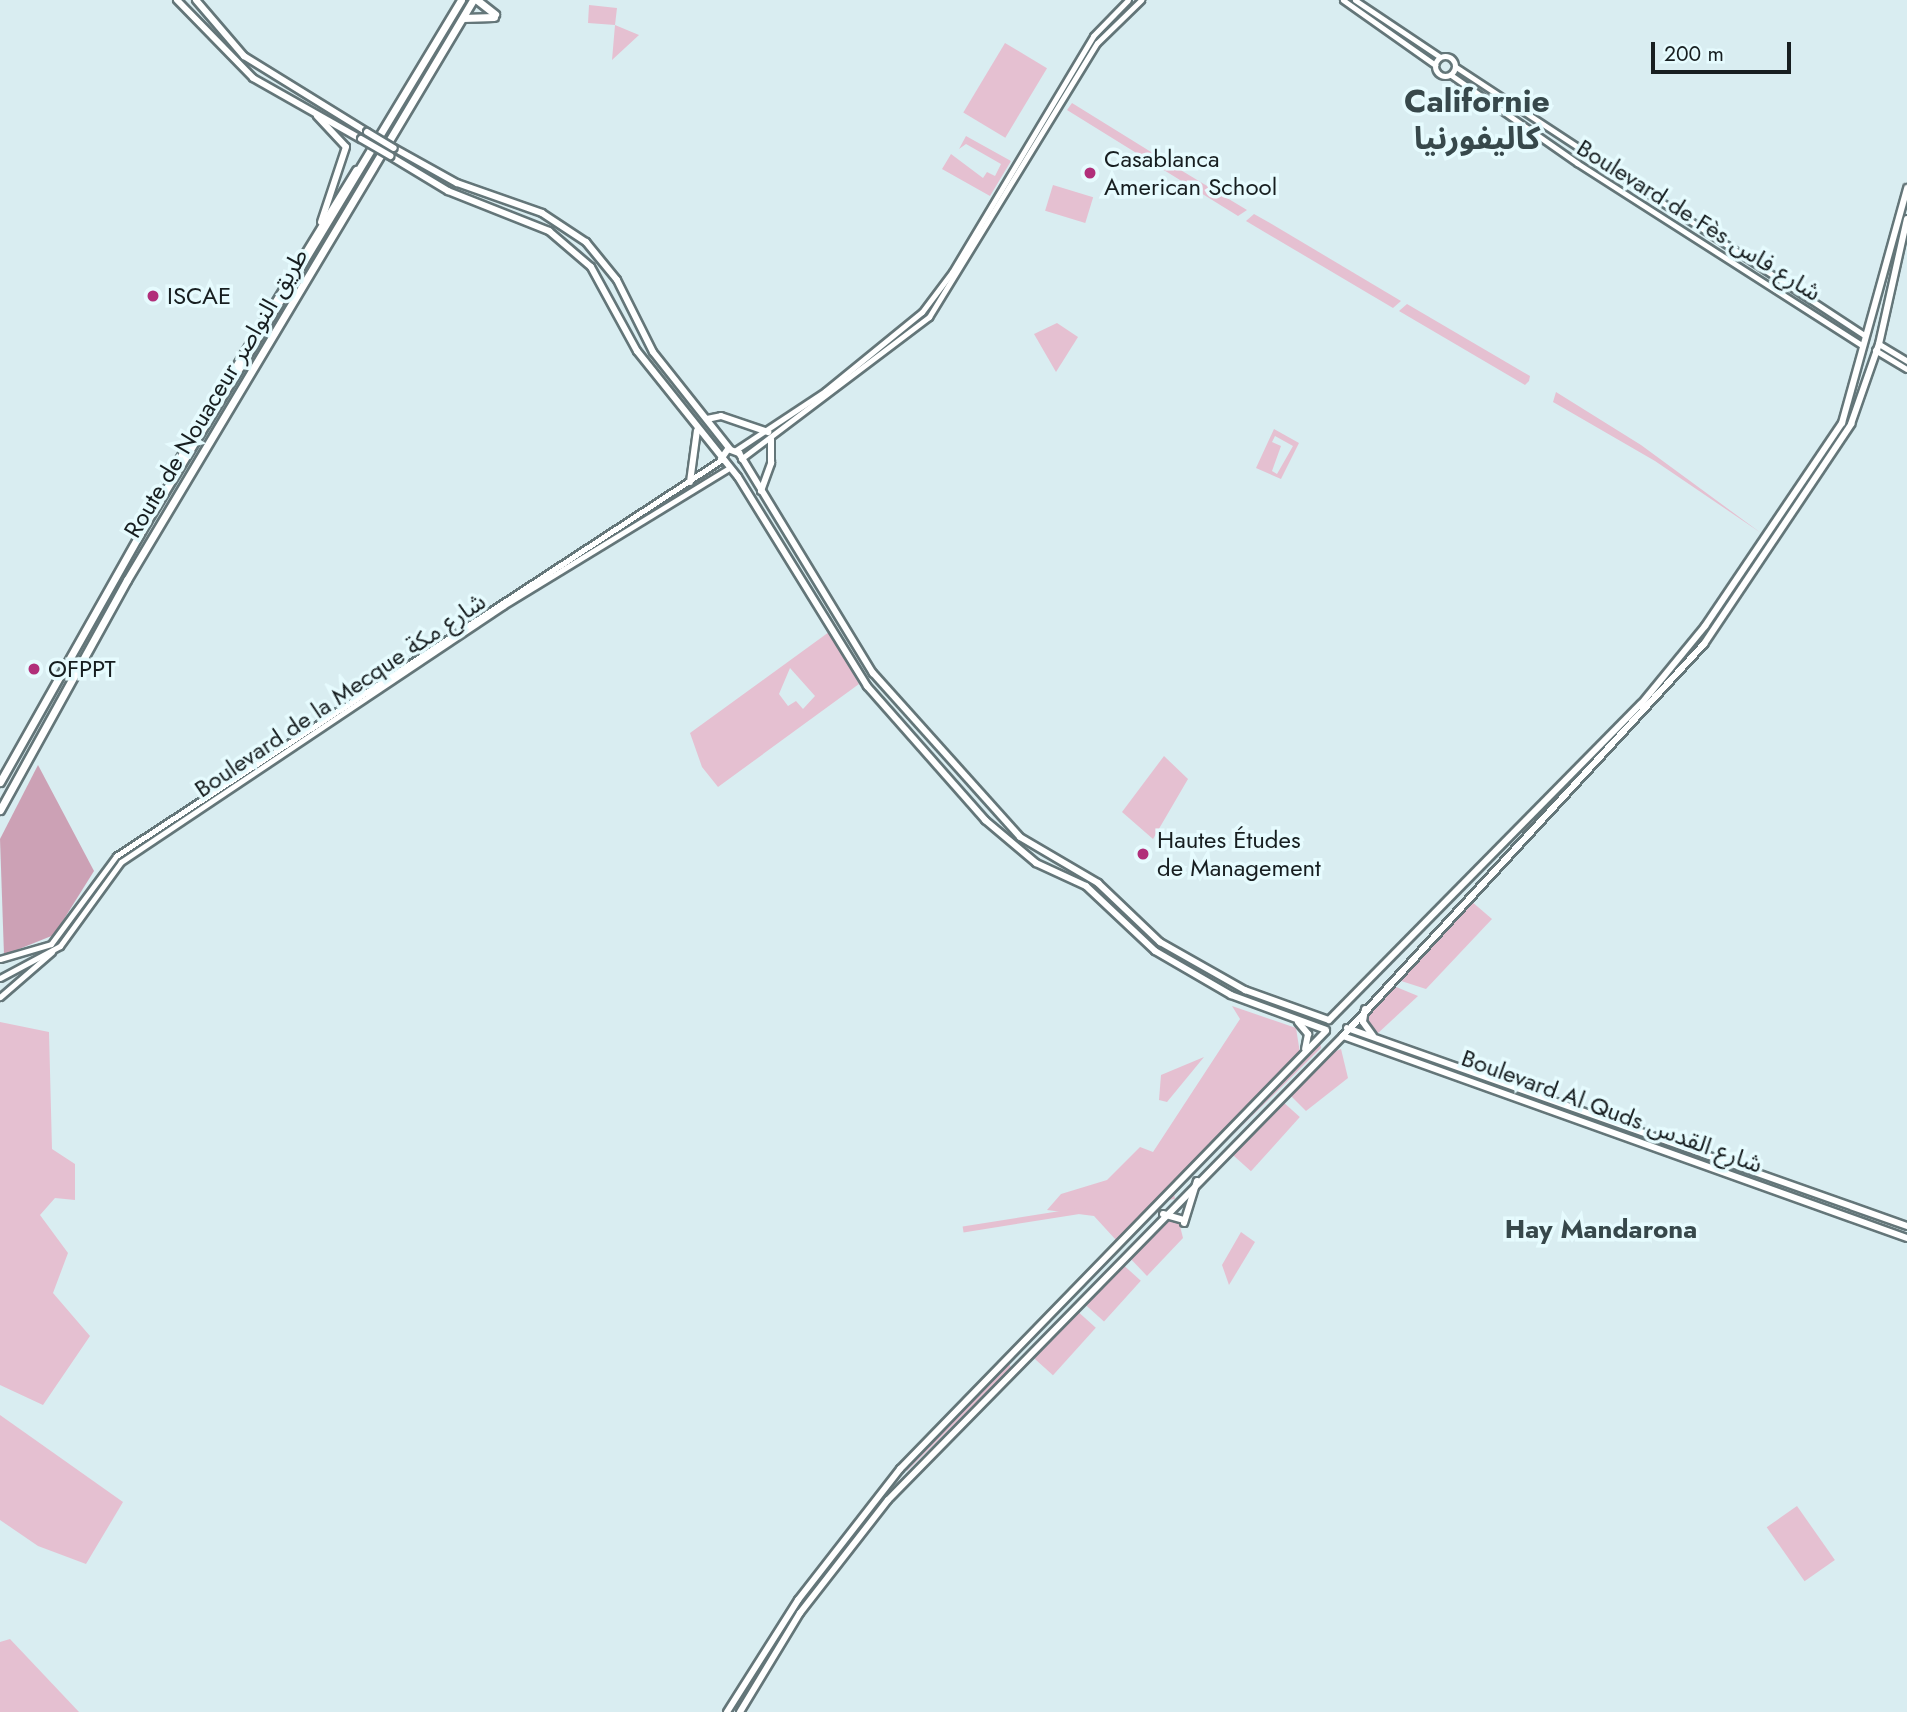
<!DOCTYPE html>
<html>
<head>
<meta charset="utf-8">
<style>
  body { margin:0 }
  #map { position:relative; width:1907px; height:1712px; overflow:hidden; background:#d9edf1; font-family:Jost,"Noto Sans Arabic",sans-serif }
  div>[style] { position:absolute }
  .green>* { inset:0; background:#e5c0d1; transform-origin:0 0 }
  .forest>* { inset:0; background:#cca1b5 }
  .roads { filter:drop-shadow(2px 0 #647679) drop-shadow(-2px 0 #647679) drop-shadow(0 2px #647679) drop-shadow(0 -2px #647679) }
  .secondary>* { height:5px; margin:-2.5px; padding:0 2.5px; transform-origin:2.5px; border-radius:2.5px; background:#fff }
  .secondary>.ring { margin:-2.5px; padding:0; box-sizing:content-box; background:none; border:5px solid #fff; border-radius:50% }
  .primary>* { height:6px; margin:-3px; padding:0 3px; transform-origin:3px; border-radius:3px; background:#fff }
  .trunk>* { height:7px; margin:-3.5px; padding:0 3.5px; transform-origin:3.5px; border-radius:3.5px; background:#fff }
  .bridges { filter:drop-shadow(2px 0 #647679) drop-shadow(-2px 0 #647679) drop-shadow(0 2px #647679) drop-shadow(0 -2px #647679) }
  .primary-bridge>* { height:6px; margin:-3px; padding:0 3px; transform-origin:3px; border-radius:3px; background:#fff }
  .dots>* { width:19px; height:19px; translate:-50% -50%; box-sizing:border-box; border:4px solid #e6fbfe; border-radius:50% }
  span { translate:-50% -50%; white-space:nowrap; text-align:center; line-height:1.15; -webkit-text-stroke:7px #e6fbfe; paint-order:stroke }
  .poi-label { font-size:24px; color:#171e20 }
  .left { translate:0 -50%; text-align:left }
  .street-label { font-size:24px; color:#171e20 }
  .neighbourhood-label { font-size:26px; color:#37484b; font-weight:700 }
  .district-label { font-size:32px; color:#37484b; font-weight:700 }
  .scale { position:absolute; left:1651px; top:42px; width:140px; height:32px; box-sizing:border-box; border:4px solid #171e20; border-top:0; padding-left:9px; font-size:21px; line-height:24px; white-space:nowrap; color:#171e20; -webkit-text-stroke:5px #e6fbfe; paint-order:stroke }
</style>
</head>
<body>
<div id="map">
  <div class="green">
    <i style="clip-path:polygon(589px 5px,617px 8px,615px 25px,639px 35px,612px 60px,615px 25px,588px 23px)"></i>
    <i style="left:1005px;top:43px;width:49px;height:81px;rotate:31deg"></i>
    <i style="clip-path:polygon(1072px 103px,1164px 160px,1247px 210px,1238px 216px,1067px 110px)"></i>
    <i style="clip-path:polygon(966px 136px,1011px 161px,990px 196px,942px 169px,951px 154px,983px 178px,987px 172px,995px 176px,1001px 164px,966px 144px,959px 149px)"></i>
    <i style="left:1053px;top:185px;width:42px;height:27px;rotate:17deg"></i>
    <i style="clip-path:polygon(1254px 214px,1270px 223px,1401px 301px,1393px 308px,1246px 221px)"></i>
    <i style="clip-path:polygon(1407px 304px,1530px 376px,1529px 381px,1525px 385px,1399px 311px)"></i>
    <i style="clip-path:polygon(1057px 323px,1078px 337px,1056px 372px,1034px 334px)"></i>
    <i style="clip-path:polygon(1556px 392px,1641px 445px,1761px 533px,1655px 461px,1553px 402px)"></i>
    <i style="clip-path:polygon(evenodd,1274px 429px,1299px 443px,1281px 479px,1256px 468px,1274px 429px,1275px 436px,1293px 446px,1277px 474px,1272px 471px,1281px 446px,1272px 442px,1275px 436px)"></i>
    <i style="clip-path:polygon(evenodd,829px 632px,859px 684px,718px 787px,702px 767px,690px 733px,829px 632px,790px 668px,815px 696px,803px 709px,796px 701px,788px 706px,779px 694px,790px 668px)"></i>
    <i style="clip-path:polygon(1164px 756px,1188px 779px,1153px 839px,1122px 812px)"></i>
    <i style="clip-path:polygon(1471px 901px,1492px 919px,1426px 989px,1395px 979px)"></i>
    <i style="clip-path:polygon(1389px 984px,1418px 996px,1376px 1035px,1365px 1015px)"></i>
    <i style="clip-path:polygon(1232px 1006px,1296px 1028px,1300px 1053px,1116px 1240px,1094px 1216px,1047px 1210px,1061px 1194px,1107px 1180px,1140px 1147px,1153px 1152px,1240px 1019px)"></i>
    <i style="clip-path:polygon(0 1022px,49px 1032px,52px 1149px,75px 1164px,75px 1200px,55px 1198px,40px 1215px,68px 1253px,53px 1293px,90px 1336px,43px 1405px,0 1385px)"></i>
    <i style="clip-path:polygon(1320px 1041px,1321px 1048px,1184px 1183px,1183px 1180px)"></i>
    <i style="clip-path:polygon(1341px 1049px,1348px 1078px,1306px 1111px,1288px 1093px,1326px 1055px)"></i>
    <i style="clip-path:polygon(1204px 1057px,1167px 1102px,1159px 1100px,1161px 1075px)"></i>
    <i style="left:1282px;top:1101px;width:24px;height:73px;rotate:42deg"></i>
    <i style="left:1174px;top:1193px;width:6px;height:214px;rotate:81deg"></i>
    <i style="clip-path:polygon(1163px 1216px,1179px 1222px,1183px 1238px,1147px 1276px,1127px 1255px)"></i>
    <i style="clip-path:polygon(1241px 1232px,1255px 1242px,1229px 1285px,1222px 1265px)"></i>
    <i style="left:1120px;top:1262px;width:28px;height:55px;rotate:42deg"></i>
    <i style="left:1075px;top:1309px;width:28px;height:64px;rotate:42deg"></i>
    <i style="clip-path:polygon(1009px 1363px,1011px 1368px,907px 1471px,907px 1466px)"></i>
    <i style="clip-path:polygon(0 1415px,123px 1502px,86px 1564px,38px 1546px,0 1520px)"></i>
    <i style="left:1797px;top:1506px;width:66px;height:37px;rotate:55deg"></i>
    <i style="clip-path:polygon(10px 1639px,79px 1712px,0 1712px,0 1642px)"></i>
  </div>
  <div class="forest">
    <i style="clip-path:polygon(38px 765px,94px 871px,54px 935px,4px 955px,0 839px)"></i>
  </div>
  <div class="roads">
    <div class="secondary">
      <i style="left:1343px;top:0;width:113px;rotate:35.2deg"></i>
      <i style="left:1355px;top:0;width:102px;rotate:33.8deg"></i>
      <i class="ring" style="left:1435px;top:56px;width:15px;height:15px"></i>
      <i style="left:1456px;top:67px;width:488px;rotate:33.3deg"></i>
      <i style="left:1451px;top:75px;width:154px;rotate:34.9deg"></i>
      <i style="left:1577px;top:163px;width:338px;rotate:32.6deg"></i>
      <i style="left:1879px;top:344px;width:33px;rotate:31deg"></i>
      <i style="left:1875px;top:350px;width:37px;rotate:31deg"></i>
      <i style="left:736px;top:450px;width:107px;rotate:-33.5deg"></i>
      <i style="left:825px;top:391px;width:125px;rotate:-39.2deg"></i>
      <i style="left:922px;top:312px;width:50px;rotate:-53.1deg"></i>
      <i style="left:952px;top:272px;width:275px;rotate:-59.1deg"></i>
      <i style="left:1093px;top:36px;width:50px;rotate:-45.8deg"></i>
      <i style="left:741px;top:459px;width:236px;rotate:-37.1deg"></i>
      <i style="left:929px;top:317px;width:321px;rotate:-58.5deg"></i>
      <i style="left:1097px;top:43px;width:62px;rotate:-44.3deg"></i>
      <i style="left:0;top:959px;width:53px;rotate:-16.4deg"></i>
      <i style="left:51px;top:944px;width:109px;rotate:-53.5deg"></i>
      <i style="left:116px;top:856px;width:723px;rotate:-33.21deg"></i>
      <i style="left:0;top:978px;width:68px;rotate:-28.1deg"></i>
      <i style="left:60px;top:946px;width:104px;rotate:-54deg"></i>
      <i style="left:121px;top:862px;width:460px;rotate:-33.8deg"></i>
      <i style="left:503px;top:606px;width:265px;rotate:-31.4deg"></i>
      <i style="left:0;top:997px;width:69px;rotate:-40.9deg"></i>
    </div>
    <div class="primary">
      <i style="left:177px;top:0;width:109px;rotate:45.7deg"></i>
      <i style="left:253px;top:78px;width:124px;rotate:29.5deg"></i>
      <i style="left:196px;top:0;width:74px;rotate:49.4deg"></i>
      <i style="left:244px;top:56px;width:145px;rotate:31.7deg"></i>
      <i style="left:317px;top:116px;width:42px;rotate:46.9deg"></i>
      <i style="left:346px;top:147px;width:79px;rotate:108.4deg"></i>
      <i style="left:394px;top:148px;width:72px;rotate:29.1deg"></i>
      <i style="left:457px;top:183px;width:90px;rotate:19.4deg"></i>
      <i style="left:542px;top:213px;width:53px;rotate:33.4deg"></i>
      <i style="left:586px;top:242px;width:49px;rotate:50.8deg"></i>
      <i style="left:617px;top:280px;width:80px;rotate:63.4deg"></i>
      <i style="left:653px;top:352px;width:124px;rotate:51.6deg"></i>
      <i style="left:390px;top:156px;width:68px;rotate:31.1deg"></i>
      <i style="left:448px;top:191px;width:109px;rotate:21.6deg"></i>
      <i style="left:549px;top:231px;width:55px;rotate:40.6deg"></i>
      <i style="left:591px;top:267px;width:96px;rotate:61.3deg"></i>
      <i style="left:637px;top:351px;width:161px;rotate:51.3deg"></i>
      <i style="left:738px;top:477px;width:246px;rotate:58.3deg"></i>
      <i style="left:867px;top:686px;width:179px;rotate:48.6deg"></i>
      <i style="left:985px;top:820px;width:67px;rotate:40.1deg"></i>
      <i style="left:1036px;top:863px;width:55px;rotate:24.7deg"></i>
      <i style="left:1086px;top:886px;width:95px;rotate:43.3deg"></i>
      <i style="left:1155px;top:951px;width:88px;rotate:30.1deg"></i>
      <i style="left:1231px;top:995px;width:101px;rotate:20.2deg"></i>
      <i style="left:707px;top:419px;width:14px;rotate:-12deg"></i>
      <i style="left:721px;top:416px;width:50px;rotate:18.8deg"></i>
      <i style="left:721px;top:459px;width:12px;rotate:-55deg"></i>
      <i style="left:728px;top:449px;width:12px;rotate:20deg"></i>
      <i style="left:739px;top:453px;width:258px;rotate:58.7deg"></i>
      <i style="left:873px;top:673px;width:220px;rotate:48.1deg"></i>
      <i style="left:1020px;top:837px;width:91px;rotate:30.5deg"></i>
      <i style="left:1098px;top:883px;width:86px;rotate:43.6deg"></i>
      <i style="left:1160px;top:942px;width:98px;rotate:29.5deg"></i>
      <i style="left:1245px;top:990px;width:89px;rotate:19.7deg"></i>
      <i style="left:690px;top:482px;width:52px;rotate:-82.3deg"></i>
      <i style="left:761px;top:491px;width:30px;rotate:-70deg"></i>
      <i style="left:771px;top:463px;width:24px;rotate:-90deg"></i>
      <i style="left:1365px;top:1009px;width:13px;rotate:99deg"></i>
      <i style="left:1363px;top:1022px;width:17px;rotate:54deg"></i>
      <i style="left:1329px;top:1020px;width:444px;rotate:-45.4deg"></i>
      <i style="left:1641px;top:704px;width:101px;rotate:-50.6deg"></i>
      <i style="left:1705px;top:626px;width:245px;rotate:-56deg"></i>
      <i style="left:1842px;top:423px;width:244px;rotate:-74.5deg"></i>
      <i style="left:1298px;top:1022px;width:16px;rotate:50deg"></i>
      <i style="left:1308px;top:1034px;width:15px;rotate:101deg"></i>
      <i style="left:1347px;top:1028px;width:594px;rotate:19.47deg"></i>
      <i style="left:1343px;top:1036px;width:599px;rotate:19.71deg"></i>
      <i style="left:1163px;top:1214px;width:22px;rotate:16deg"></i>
      <i style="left:1184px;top:1223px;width:44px;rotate:-72.8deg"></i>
      <i style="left:727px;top:1712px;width:133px;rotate:-57.6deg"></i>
      <i style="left:798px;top:1600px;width:166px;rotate:-52.1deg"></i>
      <i style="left:900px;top:1469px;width:611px;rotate:-45.8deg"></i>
      <i style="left:740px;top:1712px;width:116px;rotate:-58.8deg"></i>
      <i style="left:800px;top:1613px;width:143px;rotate:-52.1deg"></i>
      <i style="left:888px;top:1500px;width:650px;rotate:-45.56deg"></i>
      <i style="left:1343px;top:1036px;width:533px;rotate:-47.36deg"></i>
      <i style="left:1704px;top:644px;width:265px;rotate:-56.2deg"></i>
      <i style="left:1851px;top:424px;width:85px;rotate:-70.7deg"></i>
      <i style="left:1879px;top:344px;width:128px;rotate:-77.4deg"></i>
    </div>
    <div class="trunk">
      <i style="left:477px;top:0;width:23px;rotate:38deg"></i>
      <i style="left:463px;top:18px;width:31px;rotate:-2deg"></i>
      <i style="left:176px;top:464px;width:345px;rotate:-58.5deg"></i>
      <i style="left:0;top:782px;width:300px;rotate:-60.6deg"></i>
      <i style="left:147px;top:521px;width:608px;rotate:-58.92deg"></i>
      <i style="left:0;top:810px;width:263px;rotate:-61.1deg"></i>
      <i style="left:127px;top:580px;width:675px;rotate:-59.18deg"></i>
    </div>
  </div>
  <div class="bridges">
    <div class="primary-bridge">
      <i style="left:367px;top:132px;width:31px;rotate:31deg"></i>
      <i style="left:361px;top:139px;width:34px;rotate:30deg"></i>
    </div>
  </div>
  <div class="dots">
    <i style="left:1090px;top:173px;background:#b12f7a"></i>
    <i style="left:153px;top:296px;background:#b12f7a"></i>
    <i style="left:34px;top:669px;background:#b12f7a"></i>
    <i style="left:1143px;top:854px;background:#b12f7a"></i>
  </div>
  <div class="poi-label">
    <span class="left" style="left:1104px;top:173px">Casablanca<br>American School</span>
    <span class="left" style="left:167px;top:296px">ISCAE</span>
    <span class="left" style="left:48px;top:669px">OFPPT</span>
    <span class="left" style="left:1157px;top:854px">Hautes Études<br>de Management</span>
  </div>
  <div class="street-label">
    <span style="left:1699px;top:220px;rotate:32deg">Boulevard de Fès شارع فاس</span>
    <span style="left:216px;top:393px;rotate:-59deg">Route de Nouaceur طريق النواصر</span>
    <span style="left:340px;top:695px;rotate:-34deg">Boulevard de la Mecque شارع مكة</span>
    <span style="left:1612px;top:1111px;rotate:20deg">Boulevard Al Quds شارع القدس</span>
  </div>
  <div class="neighbourhood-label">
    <span style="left:1601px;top:1230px">Hay Mandarona</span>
  </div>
  <div class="district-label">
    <span style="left:1477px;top:120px">Californie<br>كاليفورنيا</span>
  </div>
  <div class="scale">200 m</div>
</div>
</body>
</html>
